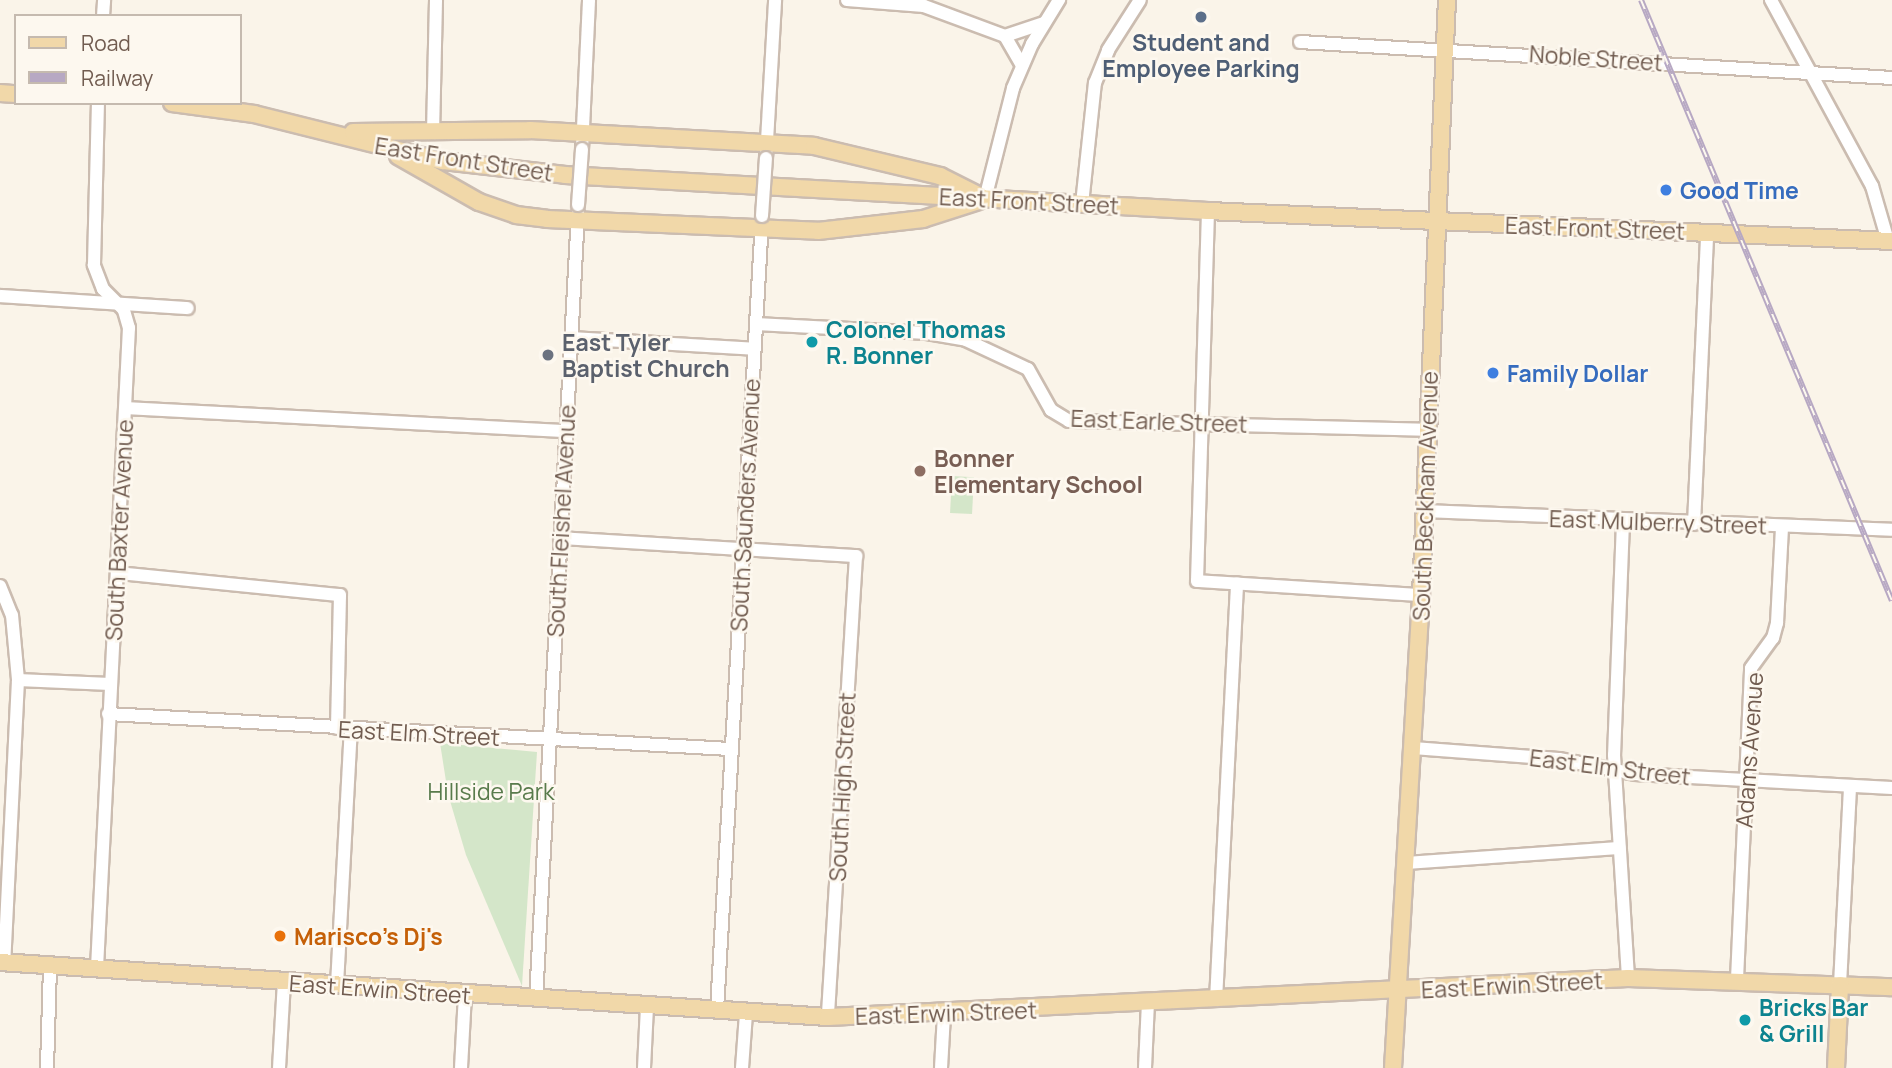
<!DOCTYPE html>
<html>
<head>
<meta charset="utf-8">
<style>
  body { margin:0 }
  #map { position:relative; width:1892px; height:1068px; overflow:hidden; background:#faf4e9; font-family:Manrope,sans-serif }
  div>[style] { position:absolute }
  .green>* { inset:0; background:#d4e6c9; transform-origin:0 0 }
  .roads { filter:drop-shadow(2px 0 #cbbcb0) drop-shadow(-2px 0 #cbbcb0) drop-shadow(0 2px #cbbcb0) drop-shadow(0 -2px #cbbcb0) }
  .minor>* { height:12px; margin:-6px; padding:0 6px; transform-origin:6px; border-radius:6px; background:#fff }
  .major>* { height:16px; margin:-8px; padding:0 8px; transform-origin:8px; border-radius:8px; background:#f1d8a9 }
  .rail>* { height:6px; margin-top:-3px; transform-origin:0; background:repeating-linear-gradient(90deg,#fdf8ef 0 10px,#b7a8c3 0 20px); box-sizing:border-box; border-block:2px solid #b7a8c3 }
  .bridges { filter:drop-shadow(2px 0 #cbbcb0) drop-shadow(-2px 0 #cbbcb0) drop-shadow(0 2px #cbbcb0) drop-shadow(0 -2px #cbbcb0) }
  .minor-bridge>* { height:12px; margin:-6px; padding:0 6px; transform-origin:6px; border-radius:6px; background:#fff }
  .dots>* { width:19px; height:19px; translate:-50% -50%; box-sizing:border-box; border:4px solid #fdf8ef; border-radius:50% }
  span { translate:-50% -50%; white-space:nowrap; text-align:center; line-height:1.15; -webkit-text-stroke:5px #fdf8ef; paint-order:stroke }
  .service-label { font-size:23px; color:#4e5e75; font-weight:700 }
  .street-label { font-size:23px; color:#715c50 }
  .shop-label { font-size:23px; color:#366cbe; font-weight:700 }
  .left { translate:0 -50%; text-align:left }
  .culture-label { font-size:23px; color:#0d838f; font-weight:700 }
  .worship-label { font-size:23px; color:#5b616d; font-weight:700 }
  .education-label { font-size:23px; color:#785e54; font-weight:700 }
  .park-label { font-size:23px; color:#597b4c }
  .food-label { font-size:23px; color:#c56008; font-weight:700 }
  .legend { position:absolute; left:14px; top:14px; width:228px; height:91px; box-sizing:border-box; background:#fdf8ef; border:2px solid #c5baaf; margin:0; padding:9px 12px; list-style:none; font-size:21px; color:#715c50 }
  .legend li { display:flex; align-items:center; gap:14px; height:35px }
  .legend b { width:35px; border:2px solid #c5baaf }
</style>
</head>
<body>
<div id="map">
  <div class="green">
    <i style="left:952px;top:476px;width:22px;height:37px;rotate:3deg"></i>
    <i style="clip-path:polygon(440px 743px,537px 752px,522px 986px,466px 855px,448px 794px)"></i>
  </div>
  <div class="roads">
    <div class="minor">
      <i style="left:847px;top:0;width:77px;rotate:4.5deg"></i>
      <i style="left:924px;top:6px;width:86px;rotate:20.3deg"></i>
      <i style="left:1005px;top:36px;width:41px;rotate:-18.4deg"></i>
      <i style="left:1771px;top:0;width:212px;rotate:61.5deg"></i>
      <i style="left:1872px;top:186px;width:57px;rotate:73.8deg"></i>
      <i style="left:103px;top:16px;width:16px;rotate:-86deg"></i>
      <i style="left:1005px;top:36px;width:34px;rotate:60deg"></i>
      <i style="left:1300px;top:42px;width:593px;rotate:3.48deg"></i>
      <i style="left:433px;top:133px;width:133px;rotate:-88.7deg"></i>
      <i style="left:582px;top:149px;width:149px;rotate:-87.3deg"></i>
      <i style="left:766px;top:158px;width:158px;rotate:-86.7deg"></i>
      <i style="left:985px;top:199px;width:114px;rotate:-75.8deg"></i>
      <i style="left:1013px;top:88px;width:48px;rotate:-66.6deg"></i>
      <i style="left:1032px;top:44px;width:52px;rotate:-58.5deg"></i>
      <i style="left:1082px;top:204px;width:122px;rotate:-83.9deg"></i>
      <i style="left:1095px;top:83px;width:35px;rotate:-68deg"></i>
      <i style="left:1108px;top:50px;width:59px;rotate:-57.4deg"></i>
      <i style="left:1208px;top:211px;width:370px;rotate:91.7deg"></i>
      <i style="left:1197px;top:581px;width:224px;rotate:3.6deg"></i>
      <i style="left:0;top:296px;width:188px;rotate:3.7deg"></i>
      <i style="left:756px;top:324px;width:171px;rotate:3deg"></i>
      <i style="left:927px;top:333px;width:40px;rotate:10deg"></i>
      <i style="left:966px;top:340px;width:68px;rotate:25.1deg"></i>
      <i style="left:1028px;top:369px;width:47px;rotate:60.7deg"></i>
      <i style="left:1051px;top:410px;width:21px;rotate:31deg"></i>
      <i style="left:1069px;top:421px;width:360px;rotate:1.4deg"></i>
      <i style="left:571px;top:338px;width:183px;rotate:3.4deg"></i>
      <i style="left:126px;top:408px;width:441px;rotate:3deg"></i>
      <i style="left:1424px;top:511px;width:468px;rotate:2.3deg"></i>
      <i style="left:1623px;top:522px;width:233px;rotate:92.2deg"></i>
      <i style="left:1614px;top:755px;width:223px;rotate:86.4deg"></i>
      <i style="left:1694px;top:524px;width:291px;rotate:-87.4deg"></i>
      <i style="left:560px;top:538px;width:297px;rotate:3.5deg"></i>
      <i style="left:856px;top:556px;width:462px;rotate:93.5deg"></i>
      <i style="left:118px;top:573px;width:223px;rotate:5.7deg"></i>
      <i style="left:340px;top:595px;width:133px;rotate:91.3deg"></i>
      <i style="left:0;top:586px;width:31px;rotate:68deg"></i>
      <i style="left:12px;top:615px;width:65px;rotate:84.7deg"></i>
      <i style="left:18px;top:680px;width:282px;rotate:92.8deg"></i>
      <i style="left:18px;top:680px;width:92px;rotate:2.5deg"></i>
      <i style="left:108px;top:714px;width:624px;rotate:3.22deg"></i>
      <i style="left:1413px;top:748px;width:146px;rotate:4.3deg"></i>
      <i style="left:1559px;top:759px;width:77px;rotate:11.2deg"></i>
      <i style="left:1635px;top:774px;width:257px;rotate:3.1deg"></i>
      <i style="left:1405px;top:863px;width:215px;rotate:-4deg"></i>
      <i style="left:97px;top:968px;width:641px;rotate:-87.14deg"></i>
      <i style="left:129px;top:328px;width:19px;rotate:-106deg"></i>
      <i style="left:124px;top:310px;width:30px;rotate:-135deg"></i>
      <i style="left:103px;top:289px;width:26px;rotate:-111deg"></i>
      <i style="left:94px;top:265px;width:162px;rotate:-88.6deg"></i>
      <i style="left:1737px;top:979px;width:311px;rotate:-87.4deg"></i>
      <i style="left:1751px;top:668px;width:37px;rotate:-54deg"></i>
      <i style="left:1773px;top:638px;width:16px;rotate:-75deg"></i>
      <i style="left:1777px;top:623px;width:96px;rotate:-87deg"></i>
      <i style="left:337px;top:985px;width:256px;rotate:-86.9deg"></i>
      <i style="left:1840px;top:985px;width:199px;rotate:-87.1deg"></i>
      <i style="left:536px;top:999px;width:787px;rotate:-86.94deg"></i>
      <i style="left:1216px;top:1000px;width:417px;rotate:-87.1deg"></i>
      <i style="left:717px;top:1010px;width:790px;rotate:-86.74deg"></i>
      <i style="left:47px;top:1068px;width:102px;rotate:-88.3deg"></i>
      <i style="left:279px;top:1068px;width:86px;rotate:-86.7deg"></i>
      <i style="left:461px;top:1068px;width:73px;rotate:-86.9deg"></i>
      <i style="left:644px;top:1068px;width:62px;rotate:-87.2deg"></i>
      <i style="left:742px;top:1068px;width:55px;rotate:-85.8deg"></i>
      <i style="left:941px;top:1068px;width:54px;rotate:-86.8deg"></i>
      <i style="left:1145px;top:1068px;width:65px;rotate:-87.4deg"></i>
    </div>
    <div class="major">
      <i style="left:0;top:93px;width:16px;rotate:4deg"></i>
      <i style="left:172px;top:103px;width:83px;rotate:7.6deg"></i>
      <i style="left:254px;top:114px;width:195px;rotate:14deg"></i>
      <i style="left:443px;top:161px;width:123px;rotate:6.5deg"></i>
      <i style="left:565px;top:175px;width:644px;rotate:3.2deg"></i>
      <i style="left:1208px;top:211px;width:685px;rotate:2.51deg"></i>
      <i style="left:353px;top:132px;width:177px;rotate:-0.6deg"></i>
      <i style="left:530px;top:130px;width:284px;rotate:3.2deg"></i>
      <i style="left:814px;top:146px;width:130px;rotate:13.4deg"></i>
      <i style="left:940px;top:176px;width:45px;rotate:26.6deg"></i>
      <i style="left:398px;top:156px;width:93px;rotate:29.6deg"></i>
      <i style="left:479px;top:202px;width:39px;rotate:19deg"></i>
      <i style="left:516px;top:215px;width:31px;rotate:7deg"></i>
      <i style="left:547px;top:219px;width:271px;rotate:2.5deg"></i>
      <i style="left:818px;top:231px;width:106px;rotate:-6.5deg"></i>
      <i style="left:923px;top:219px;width:59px;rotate:-17.8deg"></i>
      <i style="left:0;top:962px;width:830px;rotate:3.8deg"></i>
      <i style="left:828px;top:1017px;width:801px;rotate:-2.79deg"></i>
      <i style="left:1628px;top:978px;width:264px;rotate:2deg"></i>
      <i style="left:1393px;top:1068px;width:474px;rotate:-86.6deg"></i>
      <i style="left:1421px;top:595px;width:596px;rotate:-87.5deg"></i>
      <i style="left:1836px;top:1068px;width:83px;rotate:-87.2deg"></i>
    </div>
  </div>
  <div class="rail">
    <i style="left:1641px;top:0;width:651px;rotate:67.33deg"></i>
  </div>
  <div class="bridges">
    <div class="minor-bridge">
      <i style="left:578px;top:205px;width:56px;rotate:-85.9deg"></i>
      <i style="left:762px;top:216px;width:58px;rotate:-86.1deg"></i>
    </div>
  </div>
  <div class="dots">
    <i style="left:1201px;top:17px;background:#5c6f8a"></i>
    <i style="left:1666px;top:190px;background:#3f7fe0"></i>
    <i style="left:812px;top:342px;background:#0f9aa8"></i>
    <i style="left:548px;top:355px;background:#6b7280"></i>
    <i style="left:1493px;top:373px;background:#3f7fe0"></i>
    <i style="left:920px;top:471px;background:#8d6e63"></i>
    <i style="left:280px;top:936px;background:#e8710a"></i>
    <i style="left:1745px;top:1020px;background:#0f9aa8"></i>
  </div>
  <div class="service-label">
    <span style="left:1201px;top:55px">Student and<br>Employee Parking</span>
  </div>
  <div class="street-label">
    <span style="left:1596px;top:58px;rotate:4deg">Noble Street</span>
    <span style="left:464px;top:159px;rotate:9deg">East Front Street</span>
    <span style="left:1029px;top:201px;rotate:3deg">East Front Street</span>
    <span style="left:1595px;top:228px;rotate:2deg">East Front Street</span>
    <span style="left:1159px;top:421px;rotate:2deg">East Earle Street</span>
    <span style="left:1425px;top:496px;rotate:-88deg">South Beckham Avenue</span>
    <span style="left:745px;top:505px;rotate:-87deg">South Saunders Avenue</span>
    <span style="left:561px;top:521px;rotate:-87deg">South Fleishel Avenue</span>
    <span style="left:1658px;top:522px;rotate:2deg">East Mulberry Street</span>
    <span style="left:119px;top:530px;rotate:-87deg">South Baxter Avenue</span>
    <span style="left:419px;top:733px;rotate:3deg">East Elm Street</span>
    <span style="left:1749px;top:750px;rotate:-86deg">Adams Avenue</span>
    <span style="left:1610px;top:767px;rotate:7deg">East Elm Street</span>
    <span style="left:842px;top:787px;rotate:-87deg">South High Street</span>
    <span style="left:1512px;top:985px;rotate:-3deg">East Erwin Street</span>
    <span style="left:380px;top:989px;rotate:4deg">East Erwin Street</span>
    <span style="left:946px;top:1013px;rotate:-2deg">East Erwin Street</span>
  </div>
  <div class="shop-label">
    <span class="left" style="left:1680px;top:190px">Good Time</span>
    <span class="left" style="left:1507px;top:373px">Family Dollar</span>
  </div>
  <div class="culture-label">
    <span class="left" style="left:826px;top:342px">Colonel Thomas<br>R. Bonner</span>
    <span class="left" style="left:1759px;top:1020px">Bricks Bar<br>&amp; Grill</span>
  </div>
  <div class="worship-label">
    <span class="left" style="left:562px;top:355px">East Tyler<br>Baptist Church</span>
  </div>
  <div class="education-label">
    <span class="left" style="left:934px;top:471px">Bonner<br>Elementary School</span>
  </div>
  <div class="park-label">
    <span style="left:491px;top:791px">Hillside Park</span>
  </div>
  <div class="food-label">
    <span class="left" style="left:294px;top:936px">Marisco's Dj's</span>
  </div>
  <ul class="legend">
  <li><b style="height:9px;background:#f1d8a9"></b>Road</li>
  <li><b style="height:9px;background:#b7a8c3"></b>Railway</li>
  </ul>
</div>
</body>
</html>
